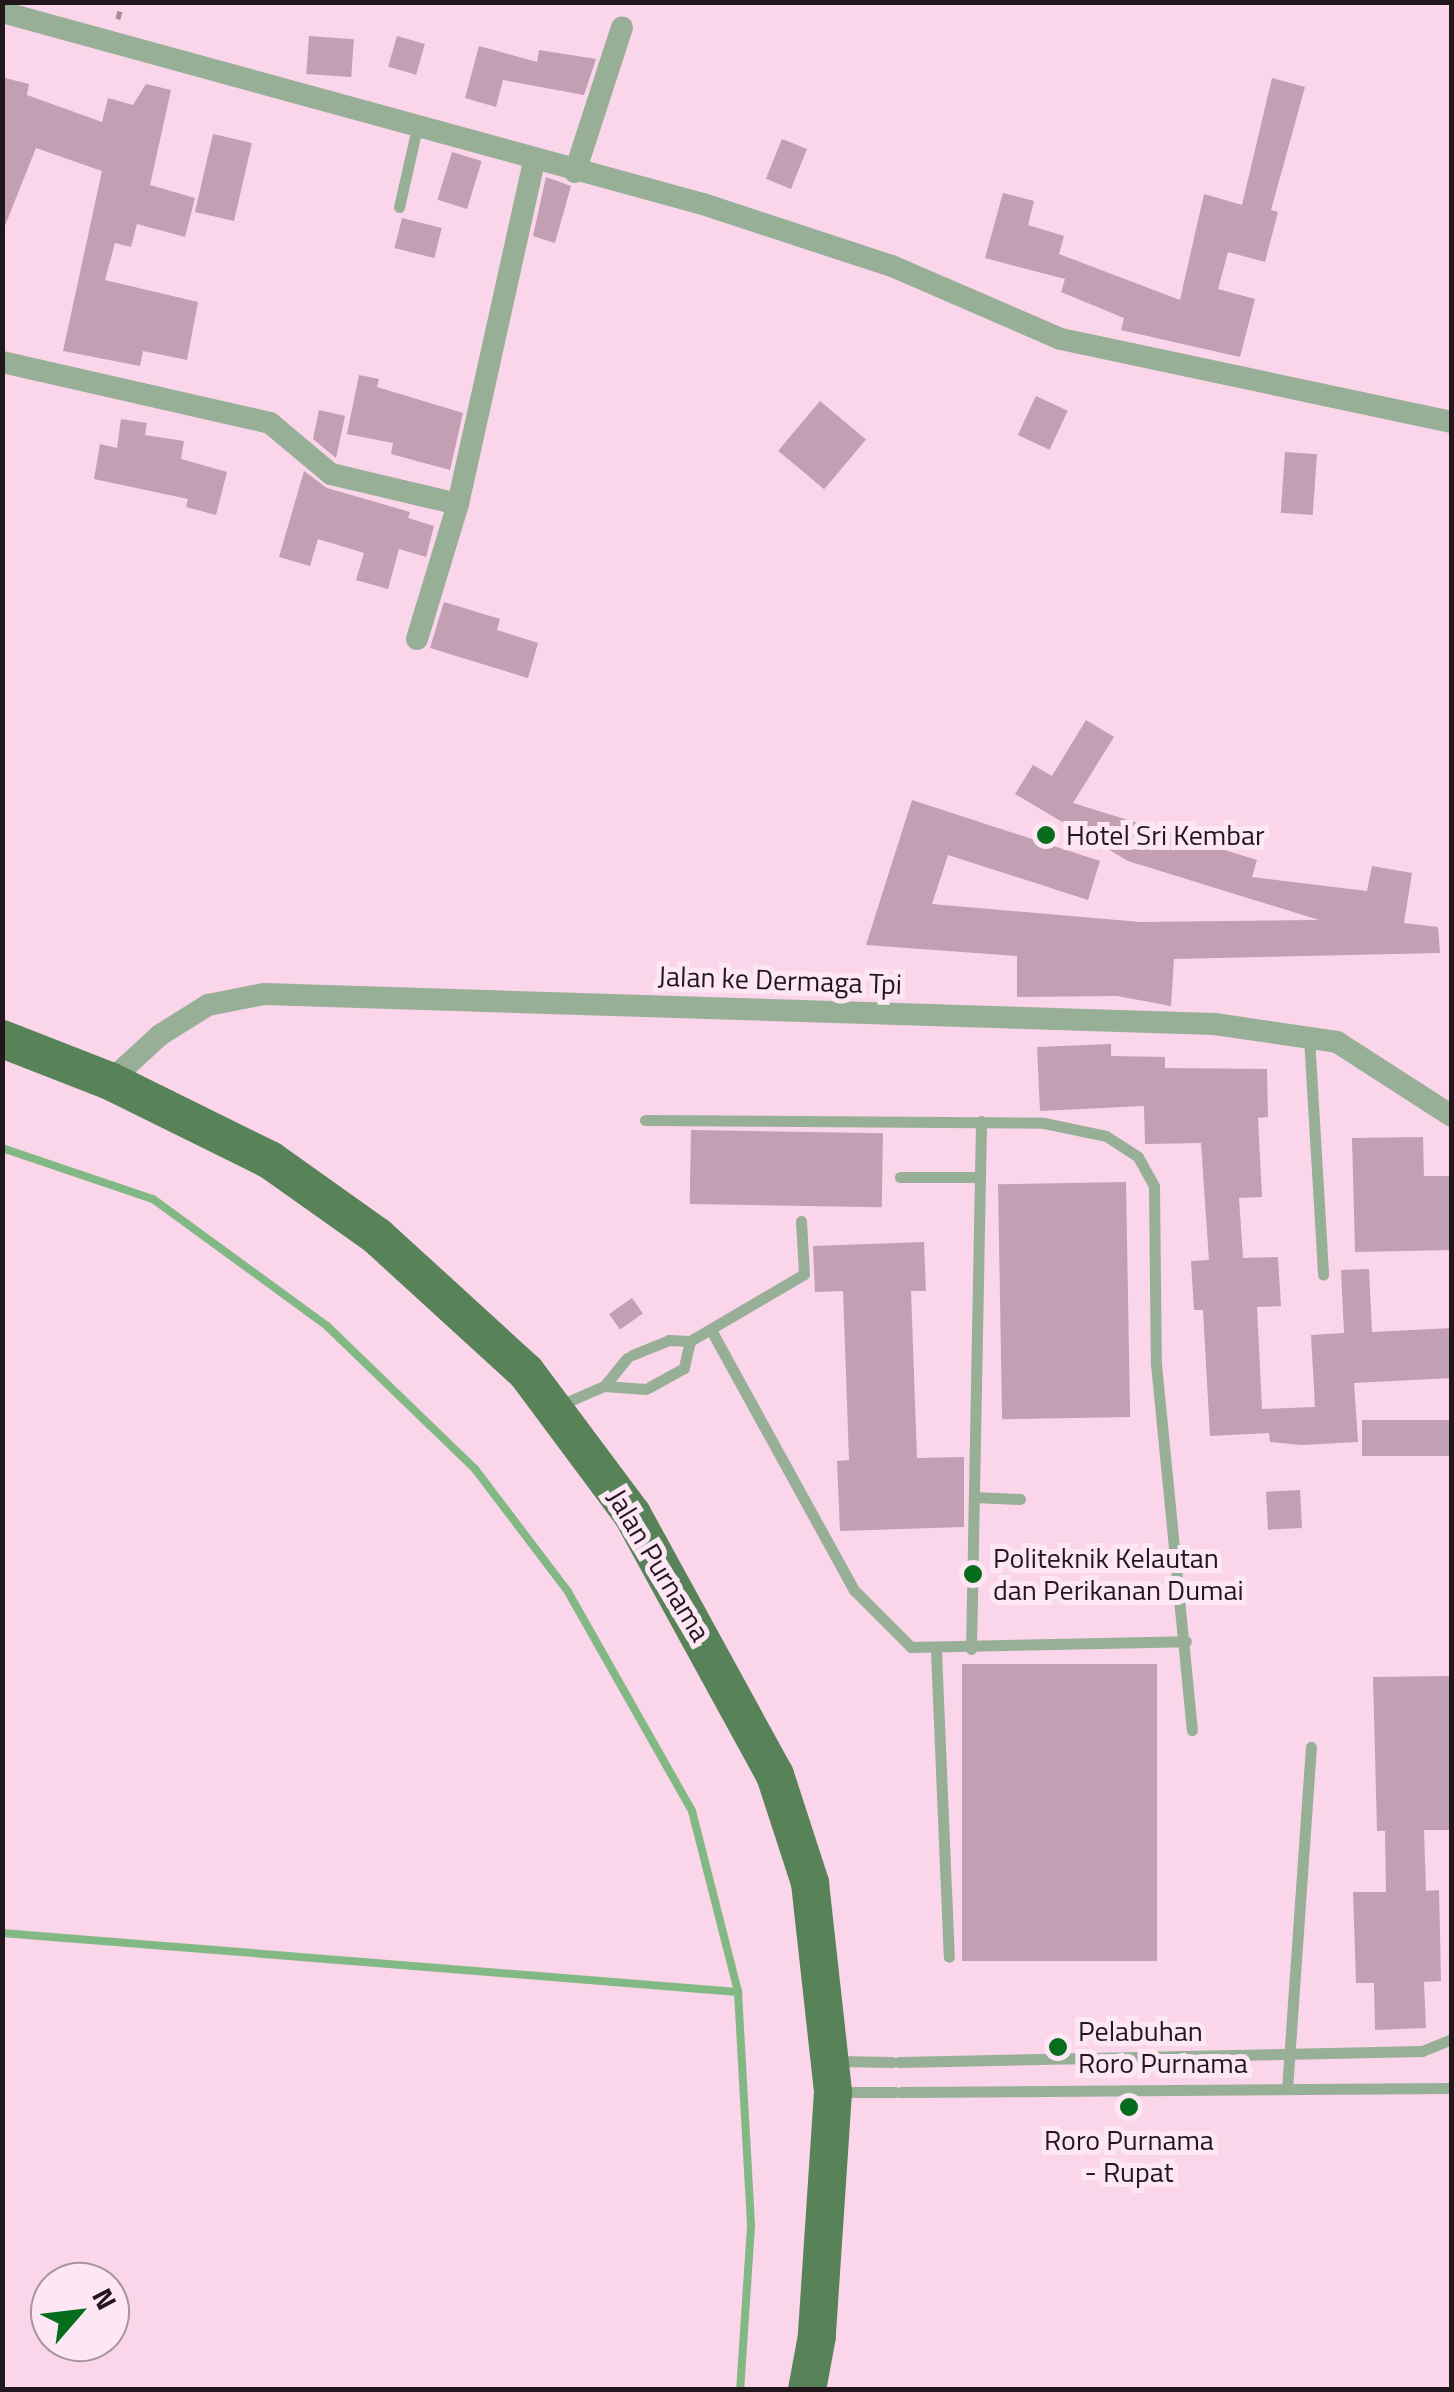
<!DOCTYPE html>
<html>
<head>
<meta charset="utf-8">
<style>
  body { margin:0 }
  #map { position:relative; width:1454px; height:2392px; overflow:hidden; background:#fbd5ea; font-family:"Titillium Web",sans-serif }
  div>[style] { position:absolute }
  .stream>* { height:8px; margin:-4px; padding:0 4px; transform-origin:4px; border-radius:4px; background:#82b884 }
  .building>* { inset:0; background:#c39fb3; transform-origin:0 0 }
  .path>* { height:5px; margin-top:-2.5px; transform-origin:0; background:repeating-linear-gradient(90deg,#a68b9a 0 8px,transparent 0 16px) }
  .service>* { height:11px; margin:-5.5px; padding:0 5.5px; transform-origin:5.5px; border-radius:5.5px; background:#97af97 }
  .minor>* { height:22px; margin:-11px; padding:0 11px; transform-origin:11px; border-radius:11px; background:#97af97 }
  .primary>* { height:38px; margin:-19px; padding:0 19px; transform-origin:19px; border-radius:19px; background:#588359 }
  .dots>* { width:28px; height:28px; translate:-50% -50%; box-sizing:border-box; border:5px solid #fee7f4; border-radius:50% }
  span { translate:-50% -50%; white-space:nowrap; text-align:center; line-height:1.15; -webkit-text-stroke:10px #fee7f4; paint-order:stroke }
  .poi-label { font-size:28px; color:#23171e }
  .left { translate:0 -50%; text-align:left }
  .street-label { font-size:28px; color:#23171e }
  .frame { position:absolute; inset:0; border:5px solid #23171e; pointer-events:none }
  .north { position:absolute; left:30px; top:2262px; width:100px; height:100px; box-sizing:border-box; background:#fee7f4; border:2px solid #a6949e; border-radius:50%; rotate:62deg; font-size:28px; font-weight:700; line-height:40px; text-align:center; color:#23171e }
  .north::after { content:''; display:block; margin:auto; width:35px; height:45px; background:#056d1c; clip-path:polygon(50% 0,100% 100%,50% 72%,0 100%) }
</style>
</head>
<body>
<div id="map">
  <div class="stream">
    <i style="left:2px;top:1148px;width:159px;rotate:18.7deg"></i>
    <i style="left:153px;top:1199px;width:215px;rotate:36.1deg"></i>
    <i style="left:327px;top:1326px;width:206px;rotate:44deg"></i>
    <i style="left:475px;top:1469px;width:152px;rotate:52.8deg"></i>
    <i style="left:567px;top:1590px;width:254px;rotate:60.5deg"></i>
    <i style="left:692px;top:1811px;width:187px;rotate:75.7deg"></i>
    <i style="left:738px;top:1992px;width:234px;rotate:86.8deg"></i>
    <i style="left:751px;top:2226px;width:164px;rotate:93.8deg"></i>
    <i style="left:2px;top:1933px;width:738px;rotate:4.58deg"></i>
  </div>
  <div class="building">
    <i style="left:309px;top:36px;width:45px;height:38px;rotate:4deg"></i>
    <i style="left:397px;top:36px;width:29px;height:32px;rotate:16deg"></i>
    <i style="clip-path:polygon(479px 46px,537px 62px,539px 50px,596px 59px,584px 95px,503px 80px,496px 107px,465px 98px)"></i>
    <i style="clip-path:polygon(5px 78px,29px 84px,27px 95px,102px 122px,108px 98px,133px 105px,146px 84px,171px 90px,150px 185px,195px 198px,185px 237px,137px 224px,131px 247px,115px 243px,105px 280px,198px 302px,187px 360px,143px 351px,140px 366px,63px 351px,102px 171px,36px 148px,2px 233px)"></i>
    <i style="clip-path:polygon(1272px 78px,1305px 87px,1271px 210px,1278px 212px,1265px 262px,1228px 252px,1218px 289px,1255px 299px,1240px 357px,1121px 330px,1124px 318px,1061px 292px,1065px 279px,985px 258px,1003px 193px,1034px 201px,1028px 225px,1064px 236px,1059px 254px,1180px 300px,1204px 194px,1242px 205px)"></i>
    <i style="left:213px;top:134px;width:40px;height:80px;rotate:13deg"></i>
    <i style="left:782px;top:139px;width:27px;height:43px;rotate:22deg"></i>
    <i style="left:452px;top:152px;width:31px;height:50px;rotate:17deg"></i>
    <i style="clip-path:polygon(546px 177px,571px 186px,555px 243px,533px 236px)"></i>
    <i style="left:402px;top:218px;width:41px;height:31px;rotate:14deg"></i>
    <i style="clip-path:polygon(359px 375px,379px 379px,377px 387px,463px 413px,450px 470px,391px 454px,393px 443px,347px 434px)"></i>
    <i style="left:1036px;top:396px;width:35px;height:43px;rotate:25deg"></i>
    <i style="left:820px;top:401px;width:60px;height:65px;rotate:40deg"></i>
    <i style="clip-path:polygon(319px 410px,345px 416px,336px 458px,313px 439px)"></i>
    <i style="clip-path:polygon(121px 419px,147px 423px,145px 435px,184px 441px,181px 459px,227px 472px,216px 515px,186px 507px,188px 499px,94px 479px,100px 444px,117px 448px)"></i>
    <i style="left:1285px;top:452px;width:32px;height:61px;rotate:4deg"></i>
    <i style="clip-path:polygon(304px 471px,327px 488px,410px 512px,408px 518px,434px 526px,426px 557px,399px 549px,388px 589px,356px 580px,364px 553px,318px 539px,310px 566px,279px 557px)"></i>
    <i style="clip-path:polygon(444px 602px,500px 619px,497px 630px,538px 643px,528px 678px,430px 648px)"></i>
    <i style="clip-path:polygon(1086px 720px,1114px 737px,1073px 803px,1257px 860px,1252px 877px,1367px 891px,1372px 866px,1412px 873px,1404px 923px,1438px 927px,1440px 953px,1174px 959px,1171px 1006px,1117px 996px,1017px 997px,1017px 956px,866px 945px,912px 800px,1100px 861px,1088px 900px,948px 855px,932px 904px,1140px 922px,1319px 920px,1128px 861px,1015px 794px,1033px 765px,1052px 776px)"></i>
    <i style="clip-path:polygon(1111px 1044px,1111px 1056px,1165px 1057px,1165px 1068px,1267px 1069px,1268px 1117px,1258px 1118px,1262px 1197px,1239px 1198px,1243px 1258px,1278px 1257px,1281px 1306px,1257px 1307px,1262px 1409px,1315px 1407px,1311px 1335px,1344px 1333px,1341px 1270px,1369px 1269px,1372px 1332px,1452px 1328px,1452px 1378px,1354px 1383px,1358px 1442px,1301px 1445px,1270px 1442px,1269px 1433px,1210px 1436px,1203px 1310px,1194px 1310px,1191px 1261px,1209px 1260px,1201px 1143px,1145px 1144px,1144px 1106px,1040px 1111px,1037px 1047px)"></i>
    <i style="left:691px;top:1130px;width:192px;height:74px;rotate:1deg"></i>
    <i style="clip-path:polygon(1423px 1137px,1424px 1176px,1452px 1176px,1452px 1250px,1355px 1252px,1352px 1138px)"></i>
    <i style="left:1126px;top:1182px;width:235px;height:128px;rotate:89deg"></i>
    <i style="clip-path:polygon(924px 1242px,926px 1291px,911px 1291px,917px 1458px,964px 1457px,964px 1527px,840px 1531px,837px 1461px,849px 1460px,843px 1291px,815px 1292px,813px 1246px)"></i>
    <i style="left:632px;top:1298px;width:19px;height:28px;rotate:55deg"></i>
    <i style="left:1452px;top:1420px;width:36px;height:90px;rotate:90deg"></i>
    <i style="left:1300px;top:1490px;width:38px;height:34px;rotate:87deg"></i>
    <i style="left:962px;top:1664px;width:195px;height:297px"></i>
    <i style="clip-path:polygon(1449px 1676px,1452px 1830px,1424px 1830px,1426px 1891px,1439px 1890px,1441px 1981px,1424px 1982px,1426px 2028px,1375px 2030px,1374px 1983px,1356px 1983px,1353px 1892px,1386px 1892px,1385px 1831px,1377px 1831px,1373px 1677px)"></i>
  </div>
  <div class="path">
    <i style="left:118px;top:19px;width:17px;rotate:-77deg"></i>
  </div>
  <div class="service">
    <i style="left:399px;top:207px;width:81px;rotate:-77.2deg"></i>
    <i style="left:1309px;top:1037px;width:238px;rotate:86.6deg"></i>
    <i style="left:645px;top:1120px;width:399px;rotate:0.4deg"></i>
    <i style="left:1044px;top:1123px;width:63px;rotate:11.8deg"></i>
    <i style="left:1106px;top:1136px;width:38px;rotate:33deg"></i>
    <i style="left:1138px;top:1157px;width:33px;rotate:61deg"></i>
    <i style="left:1154px;top:1186px;width:178px;rotate:89.4deg"></i>
    <i style="left:1156px;top:1364px;width:368px;rotate:84.4deg"></i>
    <i style="left:900px;top:1177px;width:80px"></i>
    <i style="left:711px;top:1330px;width:297px;rotate:61.2deg"></i>
    <i style="left:854px;top:1590px;width:81px;rotate:45deg"></i>
    <i style="left:911px;top:1647px;width:275px;rotate:-1.2deg"></i>
    <i style="left:690px;top:1341px;width:132px;rotate:-30.4deg"></i>
    <i style="left:804px;top:1274px;width:53px;rotate:-93.2deg"></i>
    <i style="left:632px;top:1355px;width:40px;rotate:-22deg"></i>
    <i style="left:669px;top:1340px;width:21px;rotate:3deg"></i>
    <i style="left:690px;top:1341px;width:28px;rotate:103deg"></i>
    <i style="left:684px;top:1368px;width:39px;rotate:151deg"></i>
    <i style="left:627px;top:1358px;width:36px;rotate:129deg"></i>
    <i style="left:604px;top:1386px;width:42px;rotate:4.1deg"></i>
    <i style="left:558px;top:1406px;width:50px;rotate:-23.5deg"></i>
    <i style="left:974px;top:1497px;width:46px;rotate:2.5deg"></i>
    <i style="left:971px;top:1649px;width:528px;rotate:-88.91deg"></i>
    <i style="left:936px;top:1651px;width:306px;rotate:87.6deg"></i>
    <i style="left:835px;top:2061px;width:57px;rotate:1deg"></i>
    <i style="left:899px;top:2062px;width:523px;rotate:-1.2deg"></i>
    <i style="left:1422px;top:2051px;width:32px;rotate:-22deg"></i>
    <i style="left:1287px;top:2089px;width:343px;rotate:-86deg"></i>
    <i style="left:839px;top:2092px;width:56px"></i>
    <i style="left:901px;top:2092px;width:551px;rotate:-0.42deg"></i>
  </div>
  <div class="minor">
    <i style="left:2px;top:12px;width:727px;rotate:15.32deg"></i>
    <i style="left:703px;top:204px;width:199px;rotate:18.2deg"></i>
    <i style="left:892px;top:266px;width:184px;rotate:23.4deg"></i>
    <i style="left:1061px;top:339px;width:400px;rotate:12deg"></i>
    <i style="left:575px;top:172px;width:152px;rotate:-72deg"></i>
    <i style="left:2px;top:362px;width:275px;rotate:12.8deg"></i>
    <i style="left:270px;top:423px;width:80px;rotate:39.9deg"></i>
    <i style="left:331px;top:474px;width:130px;rotate:13.3deg"></i>
    <i style="left:417px;top:639px;width:141px;rotate:-73.1deg"></i>
    <i style="left:458px;top:504px;width:350px;rotate:-77.5deg"></i>
    <i style="left:110px;top:1081px;width:68px;rotate:-42.6deg"></i>
    <i style="left:160px;top:1035px;width:57px;rotate:-32deg"></i>
    <i style="left:208px;top:1005px;width:57px;rotate:-11.1deg"></i>
    <i style="left:264px;top:994px;width:951px;rotate:1.81deg"></i>
    <i style="left:1215px;top:1024px;width:123px;rotate:8.4deg"></i>
    <i style="left:1337px;top:1042px;width:137px;rotate:32.8deg"></i>
  </div>
  <div class="primary">
    <i style="left:2px;top:1039px;width:116px;rotate:21.3deg"></i>
    <i style="left:110px;top:1081px;width:178px;rotate:26.3deg"></i>
    <i style="left:270px;top:1160px;width:131px;rotate:35.4deg"></i>
    <i style="left:377px;top:1236px;width:202px;rotate:42.4deg"></i>
    <i style="left:526px;top:1372px;width:177px;rotate:53.3deg"></i>
    <i style="left:632px;top:1514px;width:298px;rotate:61.3deg"></i>
    <i style="left:775px;top:1775px;width:114px;rotate:72deg"></i>
    <i style="left:810px;top:1883px;width:210px;rotate:83.7deg"></i>
    <i style="left:833px;top:2092px;width:245px;rotate:93.8deg"></i>
    <i style="left:817px;top:2336px;width:55px;rotate:100.5deg"></i>
  </div>
  <div class="dots">
    <i style="left:1046px;top:835px;background:#056d1c"></i>
    <i style="left:973px;top:1574px;background:#056d1c"></i>
    <i style="left:1058px;top:2047px;background:#056d1c"></i>
    <i style="left:1129px;top:2107px;background:#056d1c"></i>
  </div>
  <div class="poi-label">
    <span class="left" style="left:1066px;top:835px">Hotel Sri Kembar</span>
    <span class="left" style="left:993px;top:1574px">Politeknik Kelautan<br>dan Perikanan Dumai</span>
    <span class="left" style="left:1078px;top:2047px">Pelabuhan<br>Roro Purnama</span>
    <span style="left:1129px;top:2156px">Roro Purnama<br>- Rupat</span>
  </div>
  <div class="street-label">
    <span style="left:780px;top:980px;rotate:2deg">Jalan ke Dermaga Tpi</span>
    <span style="left:659px;top:1565px;rotate:59deg">Jalan Purnama</span>
  </div>
  <div class="frame"></div>
  <div class="north">N</div>
</div>
</body>
</html>
